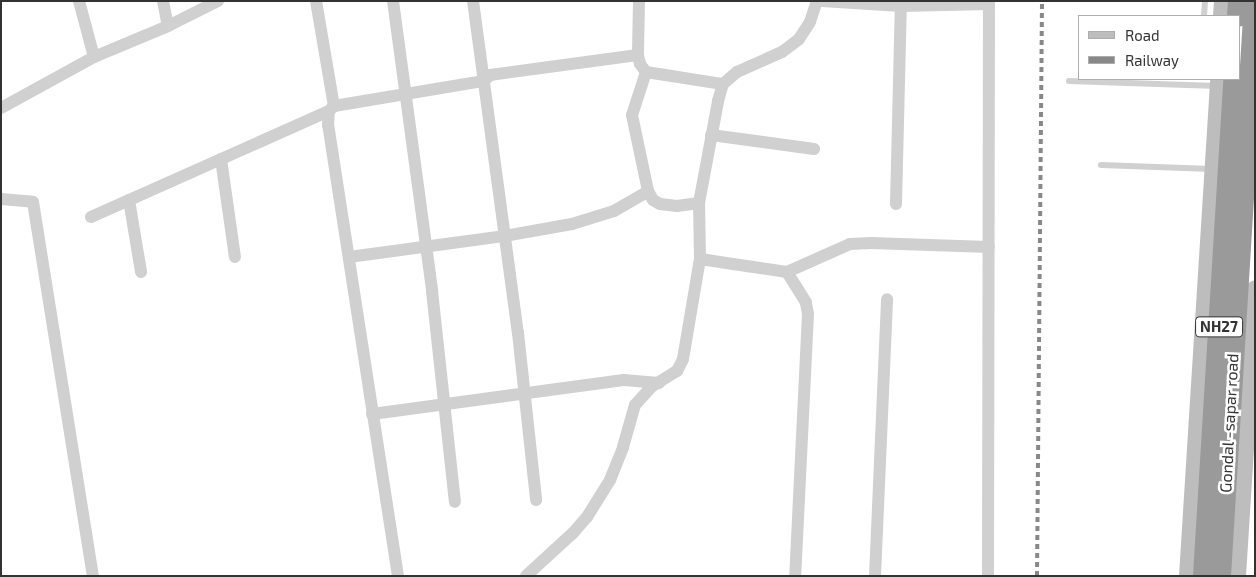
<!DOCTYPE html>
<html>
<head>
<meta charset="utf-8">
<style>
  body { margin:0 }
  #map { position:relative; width:1256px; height:577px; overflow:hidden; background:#fff; font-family:"Exo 2",sans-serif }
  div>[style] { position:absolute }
  .lane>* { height:6px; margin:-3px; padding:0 3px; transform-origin:3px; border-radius:3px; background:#d0d0d0 }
  .street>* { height:12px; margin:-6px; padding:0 6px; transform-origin:6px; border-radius:6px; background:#d0d0d0 }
  .secondary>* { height:18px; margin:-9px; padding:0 9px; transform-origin:9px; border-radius:9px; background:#bdbdbd }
  .highway>* { height:22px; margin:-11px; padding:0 11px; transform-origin:11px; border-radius:11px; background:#9a9a9a }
  .rail>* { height:4px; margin-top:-2px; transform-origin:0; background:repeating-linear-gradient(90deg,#888 0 5px,transparent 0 9px) }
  span { translate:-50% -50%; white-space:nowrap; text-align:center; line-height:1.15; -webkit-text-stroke:5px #fff; paint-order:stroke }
  .shield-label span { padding:1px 4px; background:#fff; border:1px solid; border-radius:4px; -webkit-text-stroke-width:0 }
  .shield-label { font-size:15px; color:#333; font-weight:700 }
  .street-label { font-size:16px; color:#333 }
  .frame { position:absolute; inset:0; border:2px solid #333; pointer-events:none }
  .legend { position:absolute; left:1078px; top:15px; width:162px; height:65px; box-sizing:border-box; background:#fff; border:1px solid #adadad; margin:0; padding:6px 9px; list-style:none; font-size:15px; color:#333 }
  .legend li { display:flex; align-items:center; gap:10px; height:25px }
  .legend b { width:25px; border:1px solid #adadad }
</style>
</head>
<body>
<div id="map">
  <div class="lane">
    <i style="left:1204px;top:16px;width:15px;rotate:-86deg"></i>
    <i style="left:1069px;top:81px;width:148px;rotate:1.9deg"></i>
    <i style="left:1101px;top:165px;width:111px;rotate:2.1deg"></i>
  </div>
  <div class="street">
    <i style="left:79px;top:1px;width:58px;rotate:75deg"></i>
    <i style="left:163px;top:1px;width:25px;rotate:79deg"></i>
    <i style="left:316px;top:1px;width:107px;rotate:80.3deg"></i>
    <i style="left:393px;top:1px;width:293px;rotate:82.3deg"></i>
    <i style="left:432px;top:291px;width:212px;rotate:83.8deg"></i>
    <i style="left:473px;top:1px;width:335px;rotate:82.3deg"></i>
    <i style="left:518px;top:333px;width:168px;rotate:83.8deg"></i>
    <i style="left:639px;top:1px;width:54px;rotate:91.1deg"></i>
    <i style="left:638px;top:55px;width:9px;rotate:77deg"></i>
    <i style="left:640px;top:64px;width:10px;rotate:53deg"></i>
    <i style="left:646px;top:72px;width:78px;rotate:8.9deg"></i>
    <i style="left:822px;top:1px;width:79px;rotate:3.6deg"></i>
    <i style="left:901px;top:6px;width:88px;rotate:-1.3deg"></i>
    <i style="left:646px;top:72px;width:45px;rotate:108deg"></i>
    <i style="left:632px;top:115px;width:78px;rotate:78.1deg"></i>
    <i style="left:648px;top:191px;width:10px;rotate:61deg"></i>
    <i style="left:653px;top:200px;width:8px;rotate:30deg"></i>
    <i style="left:660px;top:204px;width:17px;rotate:7deg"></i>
    <i style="left:677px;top:206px;width:22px;rotate:-8deg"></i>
    <i style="left:1px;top:108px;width:106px;rotate:-28.7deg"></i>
    <i style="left:94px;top:57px;width:80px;rotate:-22.7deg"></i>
    <i style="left:168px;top:26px;width:56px;rotate:-26.6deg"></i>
    <i style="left:711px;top:135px;width:104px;rotate:7.7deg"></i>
    <i style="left:221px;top:159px;width:99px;rotate:81.9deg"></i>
    <i style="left:1px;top:199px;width:32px;rotate:5deg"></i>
    <i style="left:33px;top:202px;width:379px;rotate:80.9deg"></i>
    <i style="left:129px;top:200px;width:73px;rotate:80.5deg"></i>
    <i style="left:896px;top:204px;width:198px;rotate:-88.6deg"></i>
    <i style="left:91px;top:217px;width:261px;rotate:-24deg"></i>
    <i style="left:349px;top:257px;width:156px;rotate:-7.7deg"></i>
    <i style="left:504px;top:236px;width:69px;rotate:-10deg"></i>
    <i style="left:572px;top:224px;width:44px;rotate:-17.2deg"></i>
    <i style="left:614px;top:211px;width:39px;rotate:-30deg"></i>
    <i style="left:700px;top:259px;width:88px;rotate:8.5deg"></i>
    <i style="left:787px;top:272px;width:69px;rotate:-24deg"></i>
    <i style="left:850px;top:244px;width:21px;rotate:-3deg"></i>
    <i style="left:871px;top:243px;width:118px;rotate:1.9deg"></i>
    <i style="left:787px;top:272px;width:36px;rotate:58deg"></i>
    <i style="left:806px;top:303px;width:11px;rotate:80deg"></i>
    <i style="left:808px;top:314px;width:262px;rotate:92.8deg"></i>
    <i style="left:372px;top:414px;width:254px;rotate:-7.7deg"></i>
    <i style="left:624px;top:380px;width:35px;rotate:5deg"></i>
    <i style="left:398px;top:576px;width:456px;rotate:-98.8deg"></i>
    <i style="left:328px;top:125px;width:14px;rotate:-86deg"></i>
    <i style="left:329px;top:111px;width:7px;rotate:-45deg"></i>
    <i style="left:334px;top:106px;width:152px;rotate:-9.5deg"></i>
    <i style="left:484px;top:81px;width:8px;rotate:-45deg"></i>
    <i style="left:490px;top:75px;width:149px;rotate:-7.7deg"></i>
    <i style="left:526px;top:576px;width:64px;rotate:-42.5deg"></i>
    <i style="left:573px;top:533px;width:21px;rotate:-49deg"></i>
    <i style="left:587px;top:517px;width:44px;rotate:-58.1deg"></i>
    <i style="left:610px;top:480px;width:35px;rotate:-68deg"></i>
    <i style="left:623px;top:447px;width:44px;rotate:-74.1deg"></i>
    <i style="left:635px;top:405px;width:24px;rotate:-48deg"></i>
    <i style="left:651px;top:387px;width:31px;rotate:-32deg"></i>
    <i style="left:677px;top:371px;width:13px;rotate:-63deg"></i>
    <i style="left:683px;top:359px;width:101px;rotate:-80.4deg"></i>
    <i style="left:700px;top:259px;width:56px;rotate:-91deg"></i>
    <i style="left:699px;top:203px;width:104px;rotate:-79.4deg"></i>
    <i style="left:718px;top:101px;width:18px;rotate:-74deg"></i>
    <i style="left:723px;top:84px;width:18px;rotate:-41deg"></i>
    <i style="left:737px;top:72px;width:49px;rotate:-24deg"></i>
    <i style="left:782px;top:52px;width:21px;rotate:-37deg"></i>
    <i style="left:799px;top:39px;width:20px;rotate:-57deg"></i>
    <i style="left:810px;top:22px;width:22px;rotate:-72deg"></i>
    <i style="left:875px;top:576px;width:277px;rotate:-87.5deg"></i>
    <i style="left:988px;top:576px;width:575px;rotate:-89.9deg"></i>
  </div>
  <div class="secondary">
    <i style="left:1222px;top:16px;width:15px;rotate:-86deg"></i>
    <i style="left:1188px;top:576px;width:498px;rotate:-86.4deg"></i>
    <i style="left:1237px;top:576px;width:287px;rotate:-86.4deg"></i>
  </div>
  <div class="highway">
    <i style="left:1238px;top:16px;width:15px;rotate:-86deg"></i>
    <i style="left:1204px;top:576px;width:498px;rotate:-86.5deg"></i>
    <i style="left:1220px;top:576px;width:576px;rotate:-86.52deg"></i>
  </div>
  <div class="rail">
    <i style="left:1037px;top:576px;width:575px;rotate:-89.5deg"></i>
  </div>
  <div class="shield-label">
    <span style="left:1219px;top:327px">NH27</span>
  </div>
  <div class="street-label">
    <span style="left:1229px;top:423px;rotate:-87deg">Gondal -sapar road</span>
  </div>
  <div class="frame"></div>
  <ul class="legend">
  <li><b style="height:6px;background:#bdbdbd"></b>Road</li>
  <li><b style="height:6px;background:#888"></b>Railway</li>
  </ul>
</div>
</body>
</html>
